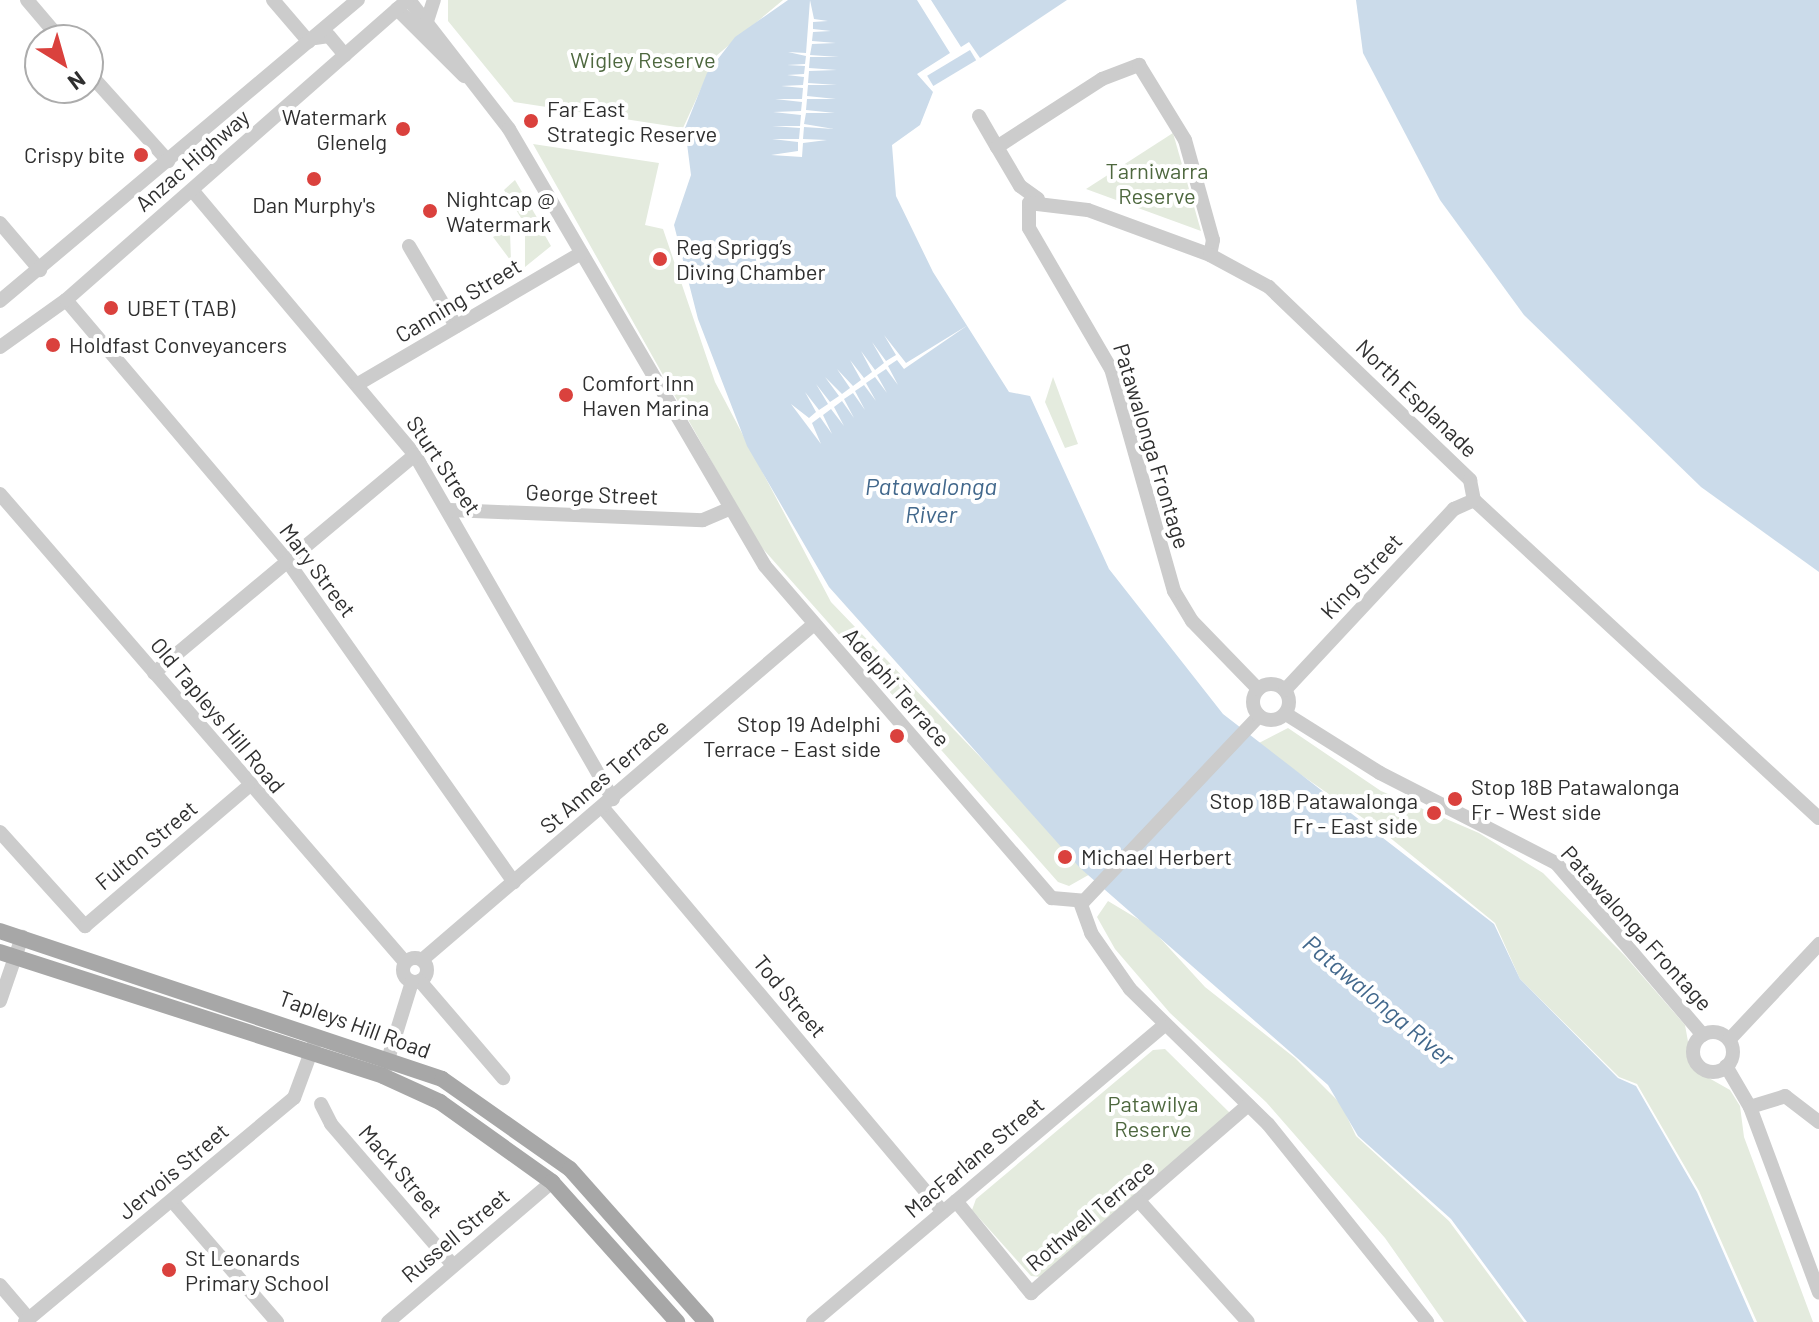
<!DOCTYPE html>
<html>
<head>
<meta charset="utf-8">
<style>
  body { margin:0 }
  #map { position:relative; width:1819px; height:1322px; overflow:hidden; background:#fff; font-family:Barlow,sans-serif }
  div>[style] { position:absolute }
  .green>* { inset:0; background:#e4ebde }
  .water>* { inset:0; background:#cbdbea; transform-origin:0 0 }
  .pier>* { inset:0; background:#fff }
  .minor>* { height:14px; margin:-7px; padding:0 7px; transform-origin:7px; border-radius:7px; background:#ccc }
  .minor>.ring { margin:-7px; padding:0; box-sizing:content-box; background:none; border:14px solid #ccc; border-radius:50% }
  .major>* { height:16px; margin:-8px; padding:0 8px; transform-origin:8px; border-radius:8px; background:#a7a7a7 }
  .dots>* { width:22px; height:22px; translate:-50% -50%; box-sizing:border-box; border:4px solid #fff; border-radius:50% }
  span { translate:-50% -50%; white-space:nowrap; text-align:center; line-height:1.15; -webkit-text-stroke:8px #fff; paint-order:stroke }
  .park-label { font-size:22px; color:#4e683f }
  .poi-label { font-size:22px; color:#2f2f2f }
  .left { translate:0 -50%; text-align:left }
  .right { translate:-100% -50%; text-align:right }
  .street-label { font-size:22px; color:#2f2f2f }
  .water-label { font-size:24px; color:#42688c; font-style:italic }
  .north { position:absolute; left:24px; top:24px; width:80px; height:80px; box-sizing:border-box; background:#fff; border:2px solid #acacac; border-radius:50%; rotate:143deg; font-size:22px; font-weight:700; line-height:32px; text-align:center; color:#2f2f2f }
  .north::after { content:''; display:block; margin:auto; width:28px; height:36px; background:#da413d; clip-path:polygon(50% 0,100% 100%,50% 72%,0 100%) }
</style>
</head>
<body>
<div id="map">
  <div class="green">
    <i style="clip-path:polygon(448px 0,783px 0,716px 56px,683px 128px,514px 102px,448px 21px)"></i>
    <i style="clip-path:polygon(1173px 133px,1201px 231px,1086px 189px)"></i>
    <i style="clip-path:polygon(533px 144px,659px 163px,645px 225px,663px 229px,715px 382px,831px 602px,1092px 873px,1069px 886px,1058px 882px,757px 542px)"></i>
    <i style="clip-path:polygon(515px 180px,539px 221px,521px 218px,504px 190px)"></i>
    <i style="clip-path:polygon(522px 222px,527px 228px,539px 225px,551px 246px,525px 267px,525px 229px,510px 231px,511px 261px,493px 237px)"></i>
    <i style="clip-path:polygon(1053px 377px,1078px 444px,1065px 448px,1045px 402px)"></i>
    <i style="clip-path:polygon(1288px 728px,1381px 791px,1479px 833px,1543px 873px,1625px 956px,1685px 1025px,1693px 1069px,1730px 1090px,1740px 1106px,1744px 1137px,1813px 1322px,1757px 1322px,1699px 1191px,1637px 1084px,1619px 1077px,1520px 979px,1495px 923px,1383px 832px,1257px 744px)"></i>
    <i style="clip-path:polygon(1108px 901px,1148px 925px,1205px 987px,1295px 1058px,1341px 1104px,1356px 1136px,1449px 1221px,1524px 1322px,1444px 1322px,1385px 1238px,1266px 1102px,1170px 1013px,1115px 949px,1097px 917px)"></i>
    <i style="clip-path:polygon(1165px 1049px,1231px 1114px,1041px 1277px,1031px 1276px,972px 1210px,976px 1199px,1153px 1050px)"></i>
  </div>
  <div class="water">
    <i style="clip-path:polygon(788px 0,917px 0,950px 53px,917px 74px,933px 92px,920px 125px,892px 145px,896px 196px,933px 272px,1009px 392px,1030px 396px,1109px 569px,1223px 714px,1494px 924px,1520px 979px,1618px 1078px,1636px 1086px,1697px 1192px,1754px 1322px,1527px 1322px,1451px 1219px,1358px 1136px,1328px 1085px,1080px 868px,829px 587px,747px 446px,698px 319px,674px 225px,691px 175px,685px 128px,707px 73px,735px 37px)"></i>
    <i style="clip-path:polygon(931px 0,1067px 0,980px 58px,969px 42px,961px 47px)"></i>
    <i style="clip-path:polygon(1356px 0,1819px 0,1819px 572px,1701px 487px,1524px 315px,1440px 200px,1363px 53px)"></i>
    <i style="left:970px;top:50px;width:12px;height:50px;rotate:59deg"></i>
  </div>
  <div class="pier">
    <i style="clip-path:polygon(810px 0,814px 19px,828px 21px,813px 22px,813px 29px,831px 31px,813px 32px,812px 41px,836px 43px,812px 44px,810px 55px,839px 57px,810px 57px,809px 68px,837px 70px,809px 71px,808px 83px,837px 85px,808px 85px,807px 96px,836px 99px,807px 99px,806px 110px,835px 113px,806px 113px,804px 124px,834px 129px,804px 127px,803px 139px,827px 140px,803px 143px,802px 157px,771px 155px,798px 151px,798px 142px,772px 139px,799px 139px,800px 128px,772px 126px,800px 126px,801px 115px,773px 112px,801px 111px,802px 102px,775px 99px,802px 99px,803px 88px,781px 86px,803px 85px,804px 77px,787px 75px,804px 74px,805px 66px,787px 65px,805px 64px,806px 56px,788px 52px,806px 53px)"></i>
    <i style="clip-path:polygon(968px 325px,904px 369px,897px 360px,888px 366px,898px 385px,886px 369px,877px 375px,887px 393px,875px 377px,866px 383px,876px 401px,864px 385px,855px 391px,865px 410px,853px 393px,844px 399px,854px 418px,842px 401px,834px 407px,844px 426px,831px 409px,823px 415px,832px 434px,820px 417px,812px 423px,821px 444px,791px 404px,809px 418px,816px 412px,805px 392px,819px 410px,828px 404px,816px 384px,830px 402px,839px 396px,825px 377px,842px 394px,850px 388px,837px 369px,853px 386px,861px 380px,850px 360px,864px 378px,872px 372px,861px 351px,875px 370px,884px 363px,872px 342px,886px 361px,896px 355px,884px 335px,906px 363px)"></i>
  </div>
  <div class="minor">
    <i style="left:27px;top:0;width:52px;rotate:49.6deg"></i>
    <i style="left:273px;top:0;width:55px;rotate:49.4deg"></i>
    <i style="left:409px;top:0;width:163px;rotate:52.2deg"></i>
    <i style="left:509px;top:129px;width:506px;rotate:59.64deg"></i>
    <i style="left:765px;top:566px;width:439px;rotate:49.2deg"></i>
    <i style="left:1052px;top:898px;width:32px;rotate:5deg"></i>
    <i style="left:1084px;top:901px;width:255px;rotate:-46.6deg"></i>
    <i style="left:397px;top:9px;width:95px;rotate:45deg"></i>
    <i style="left:427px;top:21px;width:22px;rotate:-72deg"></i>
    <i style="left:315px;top:38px;width:14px;rotate:-8deg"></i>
    <i style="left:329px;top:36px;width:25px;rotate:50deg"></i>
    <i style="left:88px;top:72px;width:120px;rotate:48deg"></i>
    <i style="left:979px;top:116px;width:36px;rotate:60deg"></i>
    <i style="left:192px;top:190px;width:346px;rotate:49.9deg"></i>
    <i style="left:415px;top:455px;width:397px;rotate:60.1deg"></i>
    <i style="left:1038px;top:199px;width:22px;rotate:-144deg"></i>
    <i style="left:1020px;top:186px;width:45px;rotate:-120.5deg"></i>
    <i style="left:997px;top:147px;width:125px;rotate:-32.9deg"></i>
    <i style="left:1102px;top:79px;width:40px;rotate:-21deg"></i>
    <i style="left:1139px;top:65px;width:88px;rotate:58.5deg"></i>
    <i style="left:1185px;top:140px;width:104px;rotate:74.4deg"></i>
    <i style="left:1213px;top:240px;width:15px;rotate:101deg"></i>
    <i style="left:0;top:223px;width:62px;rotate:49.6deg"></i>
    <i style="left:409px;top:246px;width:93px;rotate:59.6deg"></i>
    <i style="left:66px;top:300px;width:343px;rotate:49.7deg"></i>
    <i style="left:288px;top:562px;width:392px;rotate:54.8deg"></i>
    <i style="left:0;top:301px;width:468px;rotate:-40.1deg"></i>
    <i style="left:0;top:347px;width:81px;rotate:-35.5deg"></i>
    <i style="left:66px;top:300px;width:454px;rotate:-41.3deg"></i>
    <i style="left:358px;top:384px;width:259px;rotate:-30.4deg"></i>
    <i style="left:0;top:494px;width:619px;rotate:49.13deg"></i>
    <i style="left:1474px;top:500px;width:469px;rotate:42.7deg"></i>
    <i style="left:450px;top:510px;width:253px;rotate:2.3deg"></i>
    <i style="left:703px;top:520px;width:28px;rotate:-23deg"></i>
    <i style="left:154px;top:673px;width:340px;rotate:-39.9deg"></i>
    <i class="ring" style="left:1253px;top:684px;width:22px;height:22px"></i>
    <i style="left:1258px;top:689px;width:95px;rotate:-134.1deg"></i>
    <i style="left:1192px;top:621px;width:35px;rotate:-121deg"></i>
    <i style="left:1174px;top:591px;width:231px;rotate:-105.8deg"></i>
    <i style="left:1111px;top:369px;width:163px;rotate:-120.2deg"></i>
    <i style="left:1029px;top:228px;width:25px;rotate:-90deg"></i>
    <i style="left:1029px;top:203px;width:59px;rotate:6.8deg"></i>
    <i style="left:1088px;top:210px;width:130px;rotate:20.2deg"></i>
    <i style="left:1210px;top:255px;width:67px;rotate:28.5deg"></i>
    <i style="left:1269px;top:287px;width:279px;rotate:43.8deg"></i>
    <i style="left:1470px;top:480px;width:20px;rotate:79deg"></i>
    <i style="left:1285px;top:690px;width:248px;rotate:-47deg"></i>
    <i style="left:1454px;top:509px;width:22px;rotate:-24deg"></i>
    <i style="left:1286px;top:714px;width:111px;rotate:32.1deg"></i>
    <i style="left:1380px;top:773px;width:198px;rotate:27.1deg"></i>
    <i style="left:1556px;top:863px;width:226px;rotate:49.5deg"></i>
    <i style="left:603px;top:808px;width:528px;rotate:49.92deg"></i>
    <i style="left:0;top:832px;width:127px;rotate:47.9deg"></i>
    <i style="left:85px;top:926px;width:214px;rotate:-40.5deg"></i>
    <i style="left:1080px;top:902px;width:33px;rotate:70deg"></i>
    <i style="left:1091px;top:933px;width:68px;rotate:55.1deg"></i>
    <i style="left:1130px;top:989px;width:193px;rotate:44.4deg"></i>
    <i style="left:1268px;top:1124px;width:254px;rotate:51.2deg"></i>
    <i class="ring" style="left:403px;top:958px;width:10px;height:10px"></i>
    <i style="left:422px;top:960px;width:516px;rotate:-40.6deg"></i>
    <i style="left:420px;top:981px;width:128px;rotate:49.4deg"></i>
    <i style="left:0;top:1001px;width:68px;rotate:-71deg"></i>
    <i class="ring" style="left:1693px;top:1032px;width:26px;height:26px"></i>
    <i style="left:1729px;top:1040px;width:132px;rotate:-46.8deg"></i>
    <i style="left:1726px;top:1066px;width:48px;rotate:59.7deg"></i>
    <i style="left:1750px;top:1107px;width:198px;rotate:69.6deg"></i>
    <i style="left:385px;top:1069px;width:91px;rotate:-72.8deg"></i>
    <i style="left:321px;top:1104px;width:22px;rotate:63deg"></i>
    <i style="left:331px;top:1124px;width:185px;rotate:49.2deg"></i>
    <i style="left:1750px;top:1107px;width:37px;rotate:-17deg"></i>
    <i style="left:1785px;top:1096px;width:43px;rotate:37.4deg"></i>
    <i style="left:956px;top:1201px;width:119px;rotate:50.8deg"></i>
    <i style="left:1031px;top:1293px;width:287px;rotate:-40.9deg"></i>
    <i style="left:173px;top:1202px;width:159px;rotate:49.1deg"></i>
    <i style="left:1140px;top:1202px;width:161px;rotate:48deg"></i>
    <i style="left:0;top:1285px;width:45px;rotate:49.5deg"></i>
    <i style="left:25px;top:1322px;width:350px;rotate:-39.8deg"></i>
    <i style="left:294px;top:1098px;width:58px;rotate:-69.7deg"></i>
    <i style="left:388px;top:1322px;width:216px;rotate:-40.5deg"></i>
    <i style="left:813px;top:1322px;width:458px;rotate:-40.2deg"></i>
  </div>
  <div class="major">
    <i style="left:0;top:931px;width:466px;rotate:18.5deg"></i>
    <i style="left:442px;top:1079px;width:156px;rotate:35.1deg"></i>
    <i style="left:570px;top:1169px;width:205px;rotate:48.4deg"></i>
    <i style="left:0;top:952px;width:403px;rotate:17.9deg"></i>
    <i style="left:383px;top:1076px;width:63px;rotate:24.5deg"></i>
    <i style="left:440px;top:1102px;width:138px;rotate:35.5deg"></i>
    <i style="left:552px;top:1182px;width:188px;rotate:48.2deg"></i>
  </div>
  <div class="dots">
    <i style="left:531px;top:121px;background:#da413d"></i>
    <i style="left:403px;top:129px;background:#da413d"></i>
    <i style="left:141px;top:155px;background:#da413d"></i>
    <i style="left:314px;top:179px;background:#da413d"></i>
    <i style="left:430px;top:211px;background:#da413d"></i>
    <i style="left:660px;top:259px;background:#da413d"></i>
    <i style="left:111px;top:308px;background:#da413d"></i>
    <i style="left:53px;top:345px;background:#da413d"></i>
    <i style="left:566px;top:395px;background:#da413d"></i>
    <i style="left:897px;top:736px;background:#da413d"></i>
    <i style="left:1455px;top:799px;background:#da413d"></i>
    <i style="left:1434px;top:813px;background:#da413d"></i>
    <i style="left:1065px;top:857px;background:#da413d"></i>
    <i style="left:169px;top:1270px;background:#da413d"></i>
  </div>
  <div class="park-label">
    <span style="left:643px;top:60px">Wigley Reserve</span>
    <span style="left:1157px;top:183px">Tarniwarra<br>Reserve</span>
    <span style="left:1153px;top:1116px">Patawilya<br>Reserve</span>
  </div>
  <div class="poi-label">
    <span class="left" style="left:547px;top:121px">Far East<br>Strategic Reserve</span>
    <span class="right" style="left:387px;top:129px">Watermark<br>Glenelg</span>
    <span class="right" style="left:125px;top:155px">Crispy bite</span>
    <span class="left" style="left:446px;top:211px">Nightcap @<br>Watermark</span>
    <span style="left:314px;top:205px">Dan Murphy's</span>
    <span class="left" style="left:676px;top:259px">Reg Sprigg’s<br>Diving Chamber</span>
    <span class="left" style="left:127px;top:308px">UBET (TAB)</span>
    <span class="left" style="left:69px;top:345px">Holdfast Conveyancers</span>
    <span class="left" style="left:582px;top:395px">Comfort Inn<br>Haven Marina</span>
    <span class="right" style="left:881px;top:736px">Stop 19 Adelphi<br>Terrace - East side</span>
    <span class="left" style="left:1471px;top:799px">Stop 18B Patawalonga<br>Fr - West side</span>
    <span class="right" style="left:1418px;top:813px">Stop 18B Patawalonga<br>Fr - East side</span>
    <span class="left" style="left:1081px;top:857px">Michael Herbert</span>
    <span class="left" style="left:185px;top:1270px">St Leonards<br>Primary School</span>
  </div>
  <div class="street-label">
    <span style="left:192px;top:160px;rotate:-41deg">Anzac Highway</span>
    <span style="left:458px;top:300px;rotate:-31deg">Canning Street</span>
    <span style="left:1417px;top:398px;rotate:44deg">North Esplanade</span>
    <span style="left:1152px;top:446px;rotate:73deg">Patawalonga Frontage</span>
    <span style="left:444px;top:465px;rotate:56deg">Sturt Street</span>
    <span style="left:592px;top:494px;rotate:2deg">George Street</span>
    <span style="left:318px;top:570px;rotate:53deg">Mary Street</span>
    <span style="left:1361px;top:576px;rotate:-47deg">King Street</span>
    <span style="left:897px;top:687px;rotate:49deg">Adelphi Terrace</span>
    <span style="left:218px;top:715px;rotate:50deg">Old Tapleys Hill Road</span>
    <span style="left:604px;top:776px;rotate:-41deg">St Annes Terrace</span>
    <span style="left:146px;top:845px;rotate:-40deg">Fulton Street</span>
    <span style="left:1637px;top:928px;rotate:48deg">Patawalonga Frontage</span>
    <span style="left:790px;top:996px;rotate:50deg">Tod Street</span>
    <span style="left:355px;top:1024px;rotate:20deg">Tapleys Hill Road</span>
    <span style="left:974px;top:1157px;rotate:-40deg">MacFarlane Street</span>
    <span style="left:173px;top:1171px;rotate:-40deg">Jervois Street</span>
    <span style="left:401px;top:1171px;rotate:49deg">Mack Street</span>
    <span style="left:1090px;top:1215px;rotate:-40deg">Rothwell Terrace</span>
    <span style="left:455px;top:1235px;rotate:-40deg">Russell Street</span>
  </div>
  <div class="water-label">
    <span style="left:931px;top:500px">Patawalonga<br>River</span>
    <span style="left:1379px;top:1000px;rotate:40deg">Patawalonga River</span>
  </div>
  <div class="north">N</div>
</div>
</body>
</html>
